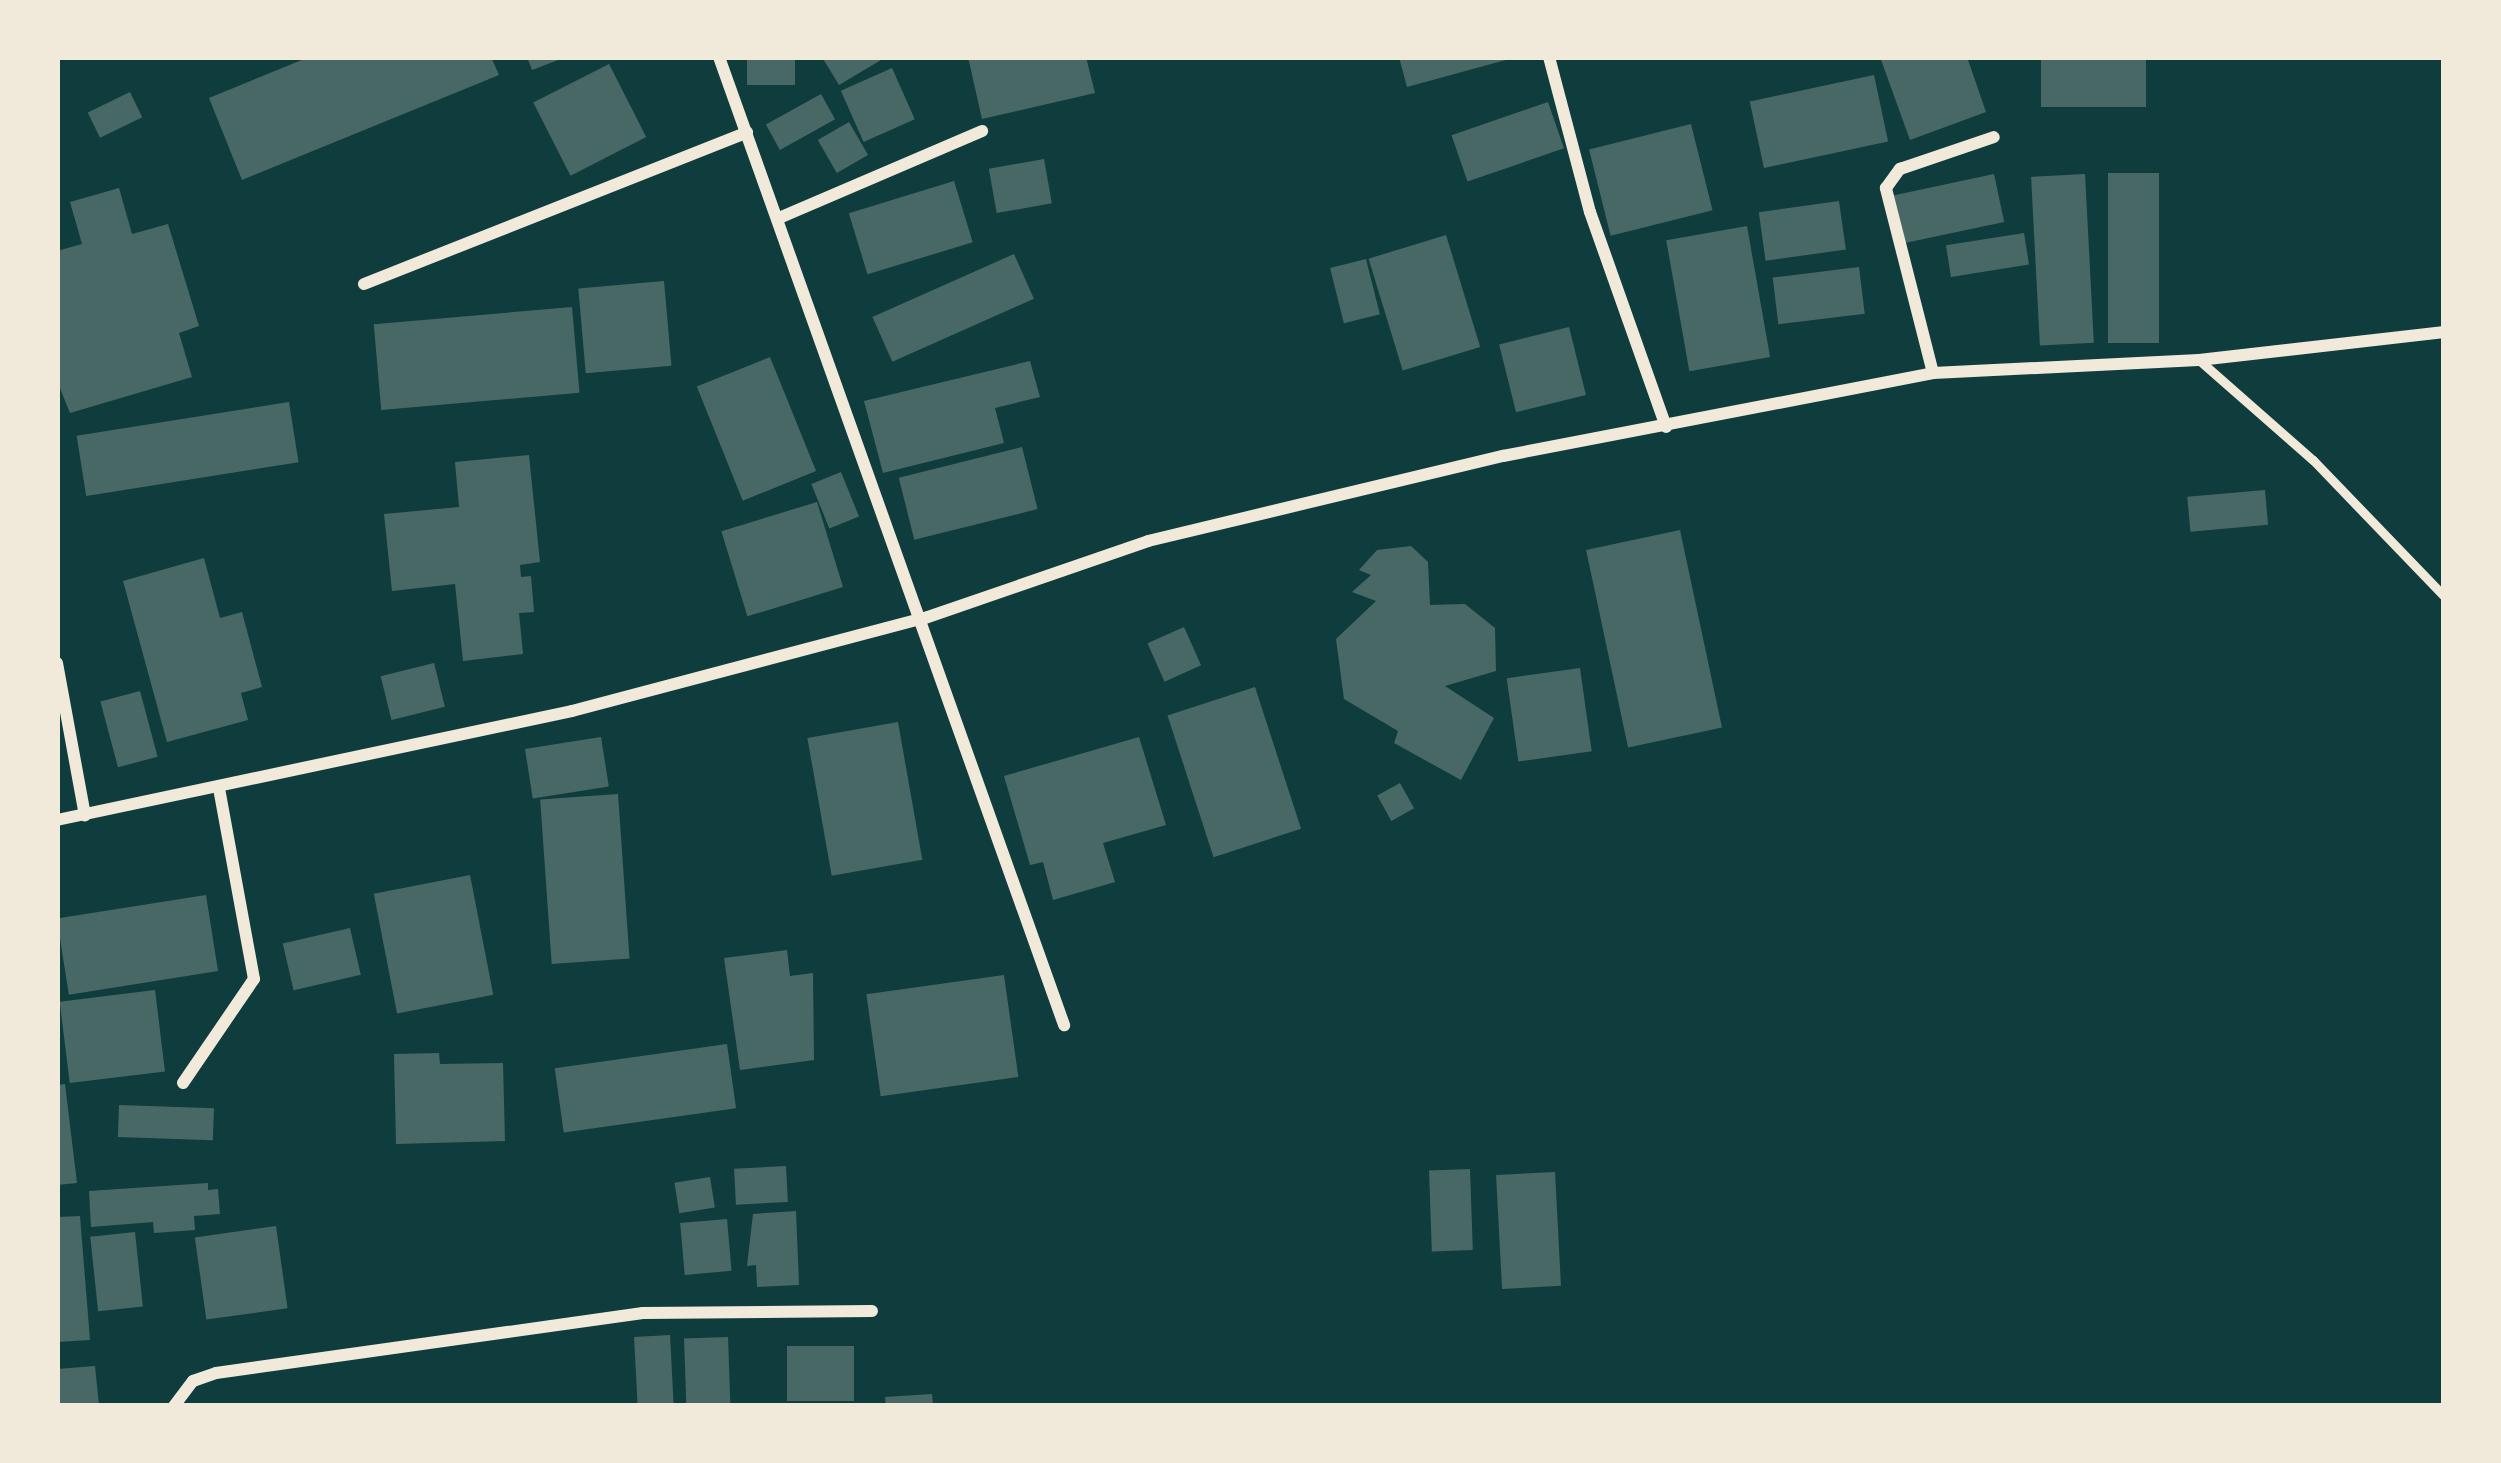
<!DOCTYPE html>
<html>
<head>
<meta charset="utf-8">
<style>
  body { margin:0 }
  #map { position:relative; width:2501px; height:1463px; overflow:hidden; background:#0f3d3e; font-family:"Varela Round",sans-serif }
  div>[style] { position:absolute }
  .building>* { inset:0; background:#486865; transform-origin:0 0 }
  .service>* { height:9px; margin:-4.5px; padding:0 4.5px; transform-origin:4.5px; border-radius:4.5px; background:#f1e9da }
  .minor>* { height:12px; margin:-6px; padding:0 6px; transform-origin:6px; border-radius:6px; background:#f1e9da }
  span { translate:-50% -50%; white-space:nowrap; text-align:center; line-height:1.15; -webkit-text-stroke:9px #f1e9da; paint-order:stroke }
  .frame { position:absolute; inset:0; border:60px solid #f1e9da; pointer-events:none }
</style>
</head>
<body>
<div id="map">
  <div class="building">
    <i style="clip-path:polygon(309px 57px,491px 57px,499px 75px,242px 180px,209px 98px)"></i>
    <i style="clip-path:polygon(527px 57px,566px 57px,532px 70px)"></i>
    <i style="left:747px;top:57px;width:48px;height:28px"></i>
    <i style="clip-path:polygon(822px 57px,886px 57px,839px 85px)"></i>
    <i style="clip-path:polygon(968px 57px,1086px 57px,1095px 93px,982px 119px)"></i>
    <i style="clip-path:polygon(1399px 57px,1513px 57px,1513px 58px,1407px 87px)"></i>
    <i style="clip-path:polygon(1880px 57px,1967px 57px,1986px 112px,1910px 140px)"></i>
    <i style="left:2041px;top:57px;width:105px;height:50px"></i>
    <i style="left:609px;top:64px;width:82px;height:85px;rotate:63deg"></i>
    <i style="left:892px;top:68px;width:56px;height:56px;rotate:66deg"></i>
    <i style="left:1874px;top:75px;width:68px;height:127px;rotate:78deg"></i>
    <i style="left:130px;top:92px;width:28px;height:47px;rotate:64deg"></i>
    <i style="left:821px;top:94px;width:29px;height:63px;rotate:61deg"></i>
    <i style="left:1548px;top:102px;width:49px;height:102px;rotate:71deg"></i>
    <i style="left:849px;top:122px;width:38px;height:36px;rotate:60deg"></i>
    <i style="left:1691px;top:124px;width:89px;height:105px;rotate:76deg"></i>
    <i style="left:1044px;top:159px;width:45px;height:56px;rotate:80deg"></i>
    <i style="left:2108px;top:173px;width:51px;height:170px"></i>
    <i style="left:1994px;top:174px;width:49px;height:109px;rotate:78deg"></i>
    <i style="left:2085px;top:174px;width:169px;height:54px;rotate:87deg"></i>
    <i style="left:954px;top:181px;width:64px;height:110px;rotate:73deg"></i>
    <i style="clip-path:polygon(119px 188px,132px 234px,168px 224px,199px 326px,179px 333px,192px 377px,70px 413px,57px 381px,57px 251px,82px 244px,70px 202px)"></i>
    <i style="left:1839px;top:201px;width:49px;height:81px;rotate:82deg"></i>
    <i style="left:1747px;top:226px;width:133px;height:82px;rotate:80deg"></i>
    <i style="left:2024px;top:233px;width:32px;height:79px;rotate:81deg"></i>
    <i style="left:1446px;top:235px;width:117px;height:81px;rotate:73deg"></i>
    <i style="left:1014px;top:254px;width:49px;height:155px;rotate:66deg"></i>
    <i style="left:1366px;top:259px;width:57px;height:37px;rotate:76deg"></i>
    <i style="left:1859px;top:267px;width:47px;height:87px;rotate:83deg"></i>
    <i style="left:664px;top:281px;width:85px;height:86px;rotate:85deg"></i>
    <i style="left:572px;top:307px;width:86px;height:199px;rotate:85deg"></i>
    <i style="left:1569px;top:327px;width:70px;height:72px;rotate:76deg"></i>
    <i style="left:770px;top:357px;width:123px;height:79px;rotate:68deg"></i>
    <i style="clip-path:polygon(1030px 361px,1040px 397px,995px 408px,1004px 443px,883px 473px,864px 401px)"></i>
    <i style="left:289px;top:402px;width:61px;height:215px;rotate:81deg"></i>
    <i style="left:1022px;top:447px;width:64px;height:127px;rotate:76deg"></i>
    <i style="clip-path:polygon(529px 455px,540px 562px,520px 565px,521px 577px,531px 576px,534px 612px,519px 613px,523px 654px,463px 661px,455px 584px,392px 591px,384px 514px,459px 507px,455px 462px)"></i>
    <i style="left:841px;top:472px;width:48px;height:32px;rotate:68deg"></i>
    <i style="left:2265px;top:490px;width:35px;height:78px;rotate:85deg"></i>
    <i style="left:817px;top:502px;width:89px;height:100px;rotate:73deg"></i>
    <i style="left:1680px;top:530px;width:202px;height:96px;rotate:78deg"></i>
    <i style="clip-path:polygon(1411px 546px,1428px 562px,1430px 605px,1465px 604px,1495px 628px,1496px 671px,1445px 686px,1494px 718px,1461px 780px,1394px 743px,1398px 731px,1344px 699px,1336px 639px,1376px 601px,1352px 592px,1371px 575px,1359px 570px,1377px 550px)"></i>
    <i style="clip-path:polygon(204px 558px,220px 618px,242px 612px,262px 687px,241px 693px,248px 720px,167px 742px,123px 581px)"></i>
    <i style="left:1184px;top:627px;width:42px;height:40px;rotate:66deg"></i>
    <i style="left:434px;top:663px;width:45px;height:55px;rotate:76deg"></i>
    <i style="left:1580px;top:668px;width:84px;height:74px;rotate:82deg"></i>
    <i style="left:1255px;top:687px;width:149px;height:92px;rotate:72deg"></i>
    <i style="left:140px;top:691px;width:68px;height:41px;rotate:75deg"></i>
    <i style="left:898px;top:722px;width:140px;height:92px;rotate:80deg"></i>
    <i style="left:601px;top:737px;width:50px;height:77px;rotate:81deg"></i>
    <i style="clip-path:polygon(1139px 737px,1166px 825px,1103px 843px,1115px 882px,1053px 900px,1043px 862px,1030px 865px,1004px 776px)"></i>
    <i style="left:1400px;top:783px;width:29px;height:26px;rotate:61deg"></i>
    <i style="left:618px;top:794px;width:165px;height:78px;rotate:86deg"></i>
    <i style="left:470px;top:875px;width:122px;height:98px;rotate:79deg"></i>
    <i style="left:206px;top:895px;width:77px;height:151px;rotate:81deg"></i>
    <i style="left:350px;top:928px;width:48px;height:69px;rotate:77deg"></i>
    <i style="clip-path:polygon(787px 950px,790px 976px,813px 973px,814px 1060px,740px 1070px,724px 958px)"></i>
    <i style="left:1004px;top:975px;width:103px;height:139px;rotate:82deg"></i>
    <i style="left:155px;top:990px;width:82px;height:96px;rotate:83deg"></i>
    <i style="left:727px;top:1044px;width:65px;height:174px;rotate:82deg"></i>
    <i style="clip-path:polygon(439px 1053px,440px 1064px,503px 1063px,505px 1141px,396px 1144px,394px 1054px)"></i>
    <i style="clip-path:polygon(65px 1084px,77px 1183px,57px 1185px,57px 1085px)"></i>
    <i style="left:119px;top:1105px;width:95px;height:32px;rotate:2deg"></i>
    <i style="left:786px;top:1166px;width:36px;height:52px;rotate:87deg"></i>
    <i style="left:1470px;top:1169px;width:81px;height:41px;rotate:88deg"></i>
    <i style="left:1555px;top:1172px;width:114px;height:59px;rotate:87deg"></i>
    <i style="left:710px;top:1177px;width:31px;height:36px;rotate:81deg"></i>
    <i style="clip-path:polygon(208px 1183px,208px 1190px,218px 1189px,220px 1214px,194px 1216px,195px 1230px,154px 1233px,153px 1222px,91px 1227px,89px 1191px)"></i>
    <i style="clip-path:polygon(796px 1211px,799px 1285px,757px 1287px,756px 1265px,747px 1266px,753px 1214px)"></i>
    <i style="clip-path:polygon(80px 1216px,90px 1340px,57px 1342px,57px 1217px)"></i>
    <i style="left:727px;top:1219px;width:52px;height:47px;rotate:85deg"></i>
    <i style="left:276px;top:1226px;width:83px;height:82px;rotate:82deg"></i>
    <i style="left:135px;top:1232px;width:75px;height:45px;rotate:84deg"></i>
    <i style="left:670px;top:1335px;width:71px;height:36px;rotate:87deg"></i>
    <i style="left:728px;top:1337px;width:69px;height:44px;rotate:88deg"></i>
    <i style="left:787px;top:1346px;width:67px;height:55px"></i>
    <i style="clip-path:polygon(95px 1366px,99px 1406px,57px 1406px,57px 1369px)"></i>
    <i style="clip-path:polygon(932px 1394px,933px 1406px,886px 1406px,885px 1397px)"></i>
  </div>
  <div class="service">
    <i style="left:2199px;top:360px;width:152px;rotate:41.3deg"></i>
    <i style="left:2313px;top:460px;width:189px;rotate:46.1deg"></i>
  </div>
  <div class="minor">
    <i style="left:719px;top:57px;width:1028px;rotate:70.38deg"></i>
    <i style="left:1549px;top:57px;width:160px;rotate:75.2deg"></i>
    <i style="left:1590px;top:212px;width:228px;rotate:70.5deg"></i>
    <i style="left:779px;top:218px;width:221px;rotate:-23.2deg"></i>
    <i style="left:364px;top:284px;width:412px;rotate:-21.6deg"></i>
    <i style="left:1933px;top:373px;width:191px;rotate:-104.3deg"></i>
    <i style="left:1886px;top:188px;width:24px;rotate:-54deg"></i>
    <i style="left:1900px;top:169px;width:99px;rotate:-18.8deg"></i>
    <i style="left:57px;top:663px;width:155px;rotate:79.6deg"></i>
    <i style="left:57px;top:820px;width:526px;rotate:-11.95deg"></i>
    <i style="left:572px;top:711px;width:365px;rotate:-14.8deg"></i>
    <i style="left:925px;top:618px;width:236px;rotate:-19deg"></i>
    <i style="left:1148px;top:541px;width:365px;rotate:-13.5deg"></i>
    <i style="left:1503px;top:456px;width:438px;rotate:-10.9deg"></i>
    <i style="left:1933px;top:373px;width:266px;rotate:-2.8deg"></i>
    <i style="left:2199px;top:360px;width:247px;rotate:-6.5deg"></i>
    <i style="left:183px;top:1083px;width:126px;rotate:-55.7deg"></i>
    <i style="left:254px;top:979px;width:194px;rotate:-100.4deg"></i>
    <i style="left:174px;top:1406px;width:31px;rotate:-53deg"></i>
    <i style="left:193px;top:1381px;width:24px;rotate:-19deg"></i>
    <i style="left:216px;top:1373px;width:431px;rotate:-8deg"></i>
    <i style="left:643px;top:1313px;width:229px;rotate:-0.5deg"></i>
  </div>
  <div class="frame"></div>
</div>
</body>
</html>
